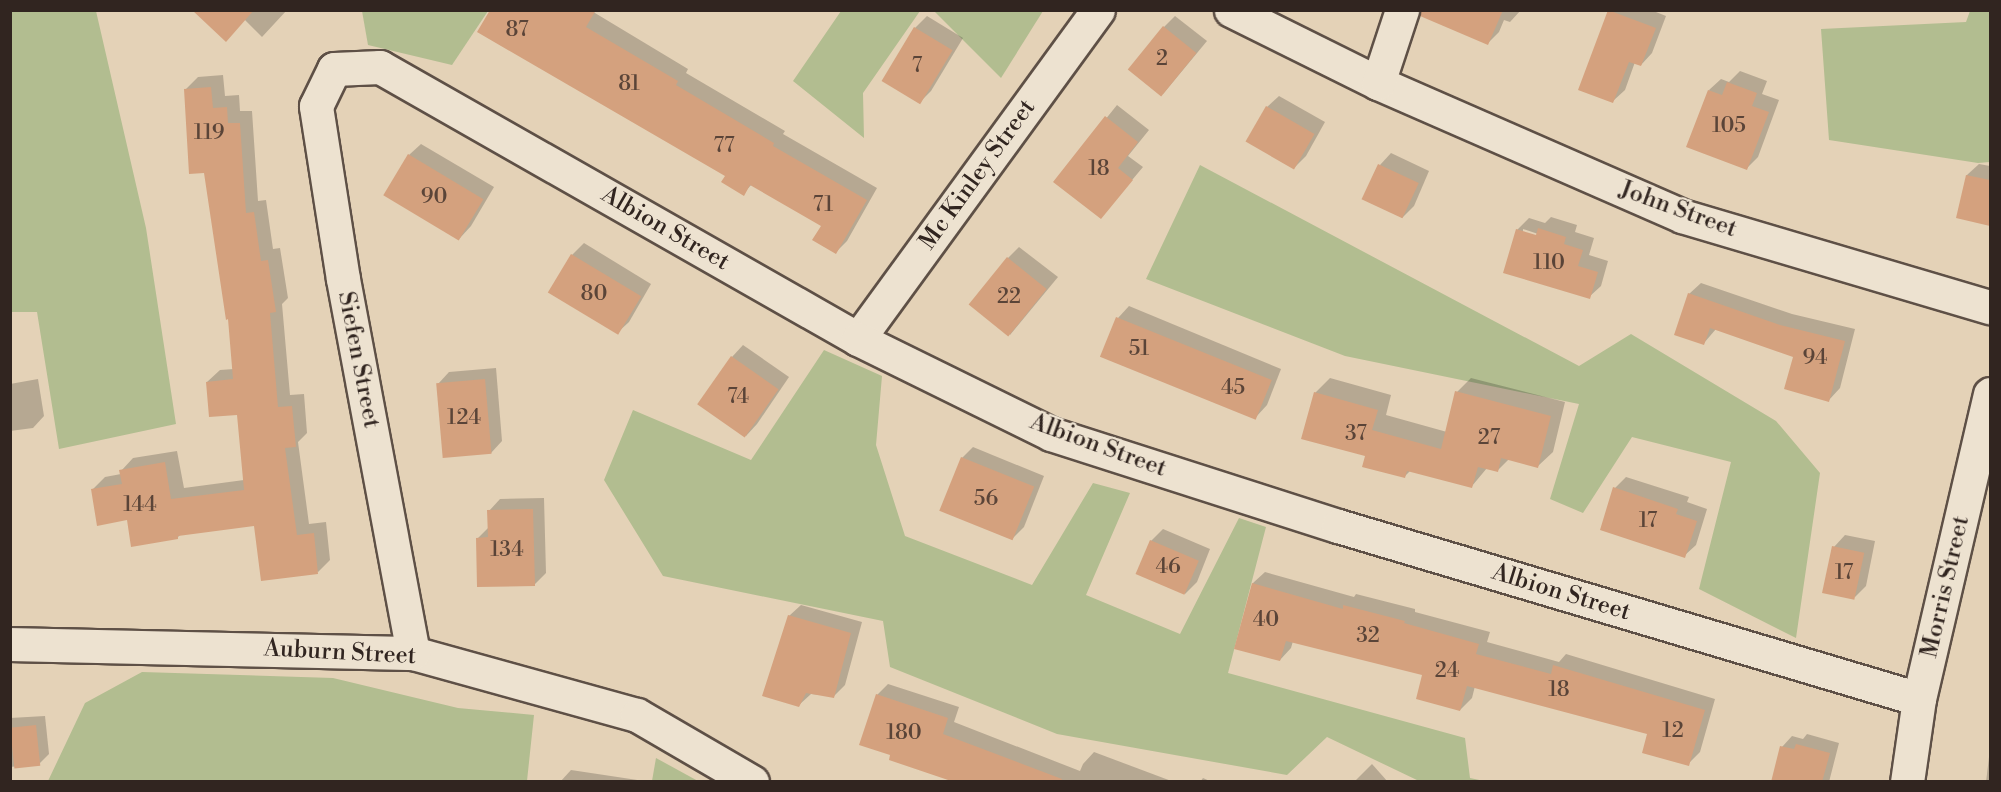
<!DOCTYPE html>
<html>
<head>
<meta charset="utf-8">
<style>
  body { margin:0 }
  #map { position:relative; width:2001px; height:792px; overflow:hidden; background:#e4d2b7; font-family:"Libre Bodoni",serif }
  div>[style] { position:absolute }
  .green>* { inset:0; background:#b2bd90 }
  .shadow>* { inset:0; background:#0003 }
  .building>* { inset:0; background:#d4a17e; transform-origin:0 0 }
  .roads { filter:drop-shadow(2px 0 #5e5046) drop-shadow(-2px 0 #5e5046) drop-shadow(0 2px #5e5046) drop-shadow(0 -2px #5e5046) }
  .minor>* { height:33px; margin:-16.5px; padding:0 16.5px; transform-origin:16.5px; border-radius:16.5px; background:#ede2d0 }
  span { translate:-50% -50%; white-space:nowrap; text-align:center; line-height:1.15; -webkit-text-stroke:4.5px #ede2d0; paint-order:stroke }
  .number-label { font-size:21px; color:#5a4438 }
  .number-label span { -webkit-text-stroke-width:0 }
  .street-label { font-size:24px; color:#312520 }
  .frame { position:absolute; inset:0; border:12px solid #312520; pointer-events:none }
</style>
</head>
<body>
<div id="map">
  <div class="green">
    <i style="clip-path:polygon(10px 11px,96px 11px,146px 228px,176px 424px,59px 449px,37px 312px,11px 312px)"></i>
    <i style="clip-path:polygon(362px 11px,362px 10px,488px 11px,452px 65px,368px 45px)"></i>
    <i style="clip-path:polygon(841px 11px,920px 11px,863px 93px,864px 138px,793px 81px)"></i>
    <i style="clip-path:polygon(934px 11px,1043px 11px,1001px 78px)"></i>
    <i style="clip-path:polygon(1970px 11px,1990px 11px,1990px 162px,1978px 163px,1829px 140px,1821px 29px,1966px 22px)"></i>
    <i style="clip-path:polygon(1200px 165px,1579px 366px,1631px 334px,1776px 421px,1820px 473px,1796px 638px,1699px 589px,1731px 462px,1632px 437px,1583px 513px,1550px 499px,1579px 404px,1345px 356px,1146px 279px)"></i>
    <i style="clip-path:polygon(824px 350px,882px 376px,876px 445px,905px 536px,1032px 585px,1093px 483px,1130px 493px,1086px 595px,1180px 634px,1239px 518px,1266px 527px,1228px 673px,1465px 738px,1470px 778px,1484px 781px,1419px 781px,1327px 737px,1287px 775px,1057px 734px,890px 667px,883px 621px,663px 576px,604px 480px,633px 410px,751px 460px)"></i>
    <i style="clip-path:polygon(142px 672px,333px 678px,458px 708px,534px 715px,527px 781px,48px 781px,85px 703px)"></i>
    <i style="clip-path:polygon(656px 758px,698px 781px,652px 781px)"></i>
  </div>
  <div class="shadow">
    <i style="clip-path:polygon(194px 10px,287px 10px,262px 37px,245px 20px)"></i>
    <i style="clip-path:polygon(590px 10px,688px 69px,686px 73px,785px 131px,783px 134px,877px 188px,847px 241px,836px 252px,823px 225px,752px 184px,743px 194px,727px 175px,479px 31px)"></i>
    <i style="clip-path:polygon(1456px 10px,1521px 10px,1510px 22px,1504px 20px,1499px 32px,1487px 44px)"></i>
    <i style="clip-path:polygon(1609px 10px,1651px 10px,1666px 16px,1652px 53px,1641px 65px,1635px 62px,1625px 90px,1613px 101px)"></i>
    <i style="clip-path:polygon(927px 16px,963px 38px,931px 91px,919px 103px,883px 80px,915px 28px)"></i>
    <i style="clip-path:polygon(1175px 16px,1207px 41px,1163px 94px,1164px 27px)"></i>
    <i style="clip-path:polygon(1740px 71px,1767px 81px,1762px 94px,1779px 100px,1758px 157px,1747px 168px,1709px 90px,1721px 79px,1729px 82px)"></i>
    <i style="clip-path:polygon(223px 75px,225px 96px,239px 95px,240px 111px,252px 111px,258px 201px,266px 200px,273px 249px,280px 248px,288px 298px,282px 304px,290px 395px,304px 394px,307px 433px,298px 442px,309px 524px,326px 522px,330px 560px,318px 572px,255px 525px,181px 534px,178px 537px,128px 518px,93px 489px,105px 477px,121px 474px,121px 471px,133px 458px,177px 451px,184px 488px,244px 480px,238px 413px,207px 382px,220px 370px,234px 369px,229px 318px,206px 171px,186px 89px,198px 77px)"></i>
    <i style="clip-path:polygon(1279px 96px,1325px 122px,1306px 156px,1295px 167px,1267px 107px)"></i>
    <i style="clip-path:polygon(1117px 105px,1149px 130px,1128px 156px,1143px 167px,1101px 217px,1056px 181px)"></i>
    <i style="clip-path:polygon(421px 144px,494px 187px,471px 226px,460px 238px,409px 155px)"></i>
    <i style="clip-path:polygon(1391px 153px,1429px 171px,1414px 206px,1402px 218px,1380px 165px)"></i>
    <i style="clip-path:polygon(1979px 164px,1990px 166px,1990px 224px,1958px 217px,1967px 175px)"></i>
    <i style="clip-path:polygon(evenodd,1551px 217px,1577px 225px,1575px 232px,1594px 238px,1589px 255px,1608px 261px,1601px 286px,1589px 297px,1517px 230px,1529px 218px,1545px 223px,1551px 217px,1523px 229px,1544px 236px,1543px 239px,1523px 233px,1523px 229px)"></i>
    <i style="clip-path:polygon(584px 243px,651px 284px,629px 322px,617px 333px,572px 255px)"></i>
    <i style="clip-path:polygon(1019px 247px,1058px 277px,1010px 335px,1008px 258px)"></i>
    <i style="clip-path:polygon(1701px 283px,1792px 314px,1855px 329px,1840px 388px,1829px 400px,1795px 356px,1716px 329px,1704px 343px,1689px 294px)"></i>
    <i style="clip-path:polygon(1129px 306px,1281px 369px,1267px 405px,1256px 417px,1118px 318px)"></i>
    <i style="clip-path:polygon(743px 345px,789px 377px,757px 424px,746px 436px,732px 357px)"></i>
    <i style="clip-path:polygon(496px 368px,502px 441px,491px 453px,438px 384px,449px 372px)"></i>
    <i style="clip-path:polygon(1330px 378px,1391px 395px,1386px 415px,1447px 432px,1457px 392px,1471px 378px,1565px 402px,1553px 452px,1538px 466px,1509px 459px,1497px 471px,1487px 468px,1472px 486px,1410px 471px,1404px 477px,1367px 455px,1315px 393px)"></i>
    <i style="clip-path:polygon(38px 379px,44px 416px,33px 428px,10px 431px,10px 384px)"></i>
    <i style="clip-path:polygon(973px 447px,1044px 476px,1024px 527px,1012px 539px,962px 458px)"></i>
    <i style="clip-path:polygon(1626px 477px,1689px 497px,1687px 502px,1707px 509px,1696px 545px,1684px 556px,1615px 488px)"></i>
    <i style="clip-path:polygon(544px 498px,546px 573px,534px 585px,478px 538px,489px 527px,489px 511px,500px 499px)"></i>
    <i style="clip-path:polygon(1163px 529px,1210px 549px,1197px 582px,1185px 594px,1151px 541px)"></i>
    <i style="clip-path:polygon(1845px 535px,1875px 541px,1866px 586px,1855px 597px,1834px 547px)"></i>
    <i style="clip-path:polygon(1265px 572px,1354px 597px,1356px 594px,1415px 609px,1415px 612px,1490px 632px,1487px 642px,1559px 662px,1566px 654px,1715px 699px,1700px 752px,1688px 764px,1649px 732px,1475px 686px,1472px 698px,1460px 710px,1424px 674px,1293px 641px,1291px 648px,1280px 660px,1236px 648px,1253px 583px)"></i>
    <i style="clip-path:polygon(801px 605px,862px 622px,845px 685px,834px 696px,811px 694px,799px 705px,789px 616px)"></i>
    <i style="clip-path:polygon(888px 684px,959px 707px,954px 722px,1080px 771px,1083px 764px,1094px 752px,1174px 782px,959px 782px,892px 754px,877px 695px)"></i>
    <i style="clip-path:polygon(45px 716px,49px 754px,39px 764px,10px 767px,10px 718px)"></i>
    <i style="clip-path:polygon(1807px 734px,1839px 743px,1829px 782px,1773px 782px,1782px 747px,1792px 736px,1803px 739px)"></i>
    <i style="clip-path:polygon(1990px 749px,1990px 782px,1986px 782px)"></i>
    <i style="clip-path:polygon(1372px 764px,1388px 782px,1354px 782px)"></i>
    <i style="clip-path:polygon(571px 770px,644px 781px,644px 782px,560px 782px)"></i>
    <i style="clip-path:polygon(1203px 778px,1212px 782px,1200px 782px)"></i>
  </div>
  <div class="building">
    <i style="clip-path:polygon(192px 10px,254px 10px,226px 42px)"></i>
    <i style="clip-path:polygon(490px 10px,596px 10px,586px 27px,678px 81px,676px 85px,774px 143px,773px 146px,867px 200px,836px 254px,812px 240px,821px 226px,750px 185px,744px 196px,721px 182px,725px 176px,477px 32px)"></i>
    <i style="clip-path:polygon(1420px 10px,1503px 10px,1488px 45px,1420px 16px)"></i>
    <i style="clip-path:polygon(1608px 10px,1656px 28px,1641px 66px,1629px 62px,1613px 103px,1578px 90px)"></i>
    <i style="left:1163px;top:26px;width:43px;height:56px;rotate:39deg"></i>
    <i style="left:914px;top:27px;width:45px;height:63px;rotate:31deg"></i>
    <i style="clip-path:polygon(1727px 82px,1757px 93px,1752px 106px,1769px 112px,1747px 170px,1686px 147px,1708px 90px,1722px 95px)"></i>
    <i style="clip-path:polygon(211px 87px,213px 108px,227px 107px,228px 123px,240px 123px,246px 213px,254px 212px,261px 261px,268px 260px,276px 312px,270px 313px,278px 407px,292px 406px,296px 447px,285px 448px,297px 535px,314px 533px,318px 574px,261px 581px,254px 526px,178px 536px,178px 539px,131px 547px,127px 520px,97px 526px,91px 489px,122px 484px,119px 470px,165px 462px,171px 499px,244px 490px,237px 415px,209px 417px,206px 382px,233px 379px,228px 319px,226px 320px,204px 173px,189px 174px,184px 89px)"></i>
    <i style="left:1266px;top:106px;width:56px;height:41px;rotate:30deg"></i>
    <i style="clip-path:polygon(1105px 116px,1138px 142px,1118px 168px,1133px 180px,1101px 219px,1053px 182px)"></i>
    <i style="left:408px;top:154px;width:88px;height:48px;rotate:31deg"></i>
    <i style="left:1378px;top:164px;width:45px;height:39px;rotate:25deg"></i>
    <i style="clip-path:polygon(1966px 175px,1990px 180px,1990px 226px,1956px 218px)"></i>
    <i style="clip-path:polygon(1538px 228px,1566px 237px,1564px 244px,1583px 250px,1578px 266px,1598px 272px,1590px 299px,1503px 273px,1516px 229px,1536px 235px)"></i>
    <i style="left:571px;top:254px;width:82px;height:45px;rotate:31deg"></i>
    <i style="left:1007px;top:257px;width:51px;height:61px;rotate:39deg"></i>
    <i style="clip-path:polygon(1688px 293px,1780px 325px,1845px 341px,1829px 402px,1784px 389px,1793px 357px,1710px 328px,1704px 345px,1674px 335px)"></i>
    <i style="left:1116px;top:317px;width:168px;height:43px;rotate:22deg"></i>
    <i style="left:731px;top:356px;width:58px;height:59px;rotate:35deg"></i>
    <i style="left:485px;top:379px;width:75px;height:49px;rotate:85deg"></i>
    <i style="clip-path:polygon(1455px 391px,1551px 416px,1538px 468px,1501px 458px,1498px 472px,1478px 467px,1472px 488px,1407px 471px,1405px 478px,1362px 467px,1365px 456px,1301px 439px,1314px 392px,1378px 410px,1372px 430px,1441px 449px)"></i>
    <i style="left:961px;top:457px;width:79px;height:58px;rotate:22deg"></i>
    <i style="clip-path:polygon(1613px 487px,1678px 509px,1676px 514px,1697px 521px,1685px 558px,1600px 530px)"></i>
    <i style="clip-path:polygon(533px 509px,535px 586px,477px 587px,476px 538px,488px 537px,487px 510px)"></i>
    <i style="left:1150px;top:540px;width:53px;height:37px;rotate:23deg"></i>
    <i style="left:1832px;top:546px;width:33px;height:48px;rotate:12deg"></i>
    <i style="clip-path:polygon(1252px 583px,1343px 609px,1343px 605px,1405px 621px,1404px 623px,1479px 644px,1476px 654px,1551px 674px,1553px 665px,1705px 710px,1689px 766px,1642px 753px,1647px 734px,1467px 686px,1460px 711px,1416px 699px,1422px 675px,1286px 641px,1280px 661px,1234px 649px)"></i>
    <i style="clip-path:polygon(788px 615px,851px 633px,834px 698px,806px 693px,799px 707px,762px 696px)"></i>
    <i style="clip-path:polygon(876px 694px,948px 718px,943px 734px,1062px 779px,1061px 782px,954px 782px,889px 760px,890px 755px,859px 745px)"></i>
    <i style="left:36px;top:725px;width:41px;height:26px;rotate:84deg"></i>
    <i style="clip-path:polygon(1796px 744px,1830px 753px,1822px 782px,1771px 782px,1780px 746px,1794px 749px)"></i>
  </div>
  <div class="roads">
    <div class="minor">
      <i style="left:1231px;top:10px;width:164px;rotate:26.4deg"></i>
      <i style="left:1378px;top:83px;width:332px;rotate:23.6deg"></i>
      <i style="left:1682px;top:216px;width:321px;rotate:16.5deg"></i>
      <i style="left:1378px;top:83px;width:77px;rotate:-71.8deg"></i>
      <i style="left:858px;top:339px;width:407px;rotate:-53.9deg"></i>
      <i style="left:10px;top:644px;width:403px;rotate:1.3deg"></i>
      <i style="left:413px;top:653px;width:232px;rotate:15.5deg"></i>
      <i style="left:637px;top:715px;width:133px;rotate:30.2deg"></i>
      <i style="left:413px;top:653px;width:380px;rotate:-100.6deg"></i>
      <i style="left:343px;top:279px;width:175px;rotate:-98.9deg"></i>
      <i style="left:316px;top:106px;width:41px;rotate:-64.1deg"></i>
      <i style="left:334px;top:69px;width:46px;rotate:-2.5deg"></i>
      <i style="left:380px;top:67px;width:550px;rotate:29.64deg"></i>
      <i style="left:858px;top:339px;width:215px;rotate:26.2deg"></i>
      <i style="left:1051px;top:434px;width:301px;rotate:17.8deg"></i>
      <i style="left:1338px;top:526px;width:606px;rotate:16.58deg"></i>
      <i style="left:1907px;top:782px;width:84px;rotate:-81.8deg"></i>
      <i style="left:1919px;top:699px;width:313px;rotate:-76.9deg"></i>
    </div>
  </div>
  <div class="number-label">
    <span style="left:517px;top:30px">87</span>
    <span style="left:1162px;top:59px">2</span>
    <span style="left:917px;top:66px">7</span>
    <span style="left:629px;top:84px">81</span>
    <span style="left:1729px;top:126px">105</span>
    <span style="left:209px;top:133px">119</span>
    <span style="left:724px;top:146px">77</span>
    <span style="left:1099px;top:169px">18</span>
    <span style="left:434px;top:197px">90</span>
    <span style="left:823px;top:205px">71</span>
    <span style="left:1549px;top:263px">110</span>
    <span style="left:594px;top:294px">80</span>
    <span style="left:1009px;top:297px">22</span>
    <span style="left:1139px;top:349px">51</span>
    <span style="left:1815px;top:358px">94</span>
    <span style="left:1233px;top:388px">45</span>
    <span style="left:738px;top:397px">74</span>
    <span style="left:464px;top:418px">124</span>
    <span style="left:1356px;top:434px">37</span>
    <span style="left:1489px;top:438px">27</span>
    <span style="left:986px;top:499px">56</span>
    <span style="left:140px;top:505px">144</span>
    <span style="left:1648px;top:521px">17</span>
    <span style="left:507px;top:550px">134</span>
    <span style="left:1168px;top:567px">46</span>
    <span style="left:1844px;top:573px">17</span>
    <span style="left:1266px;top:620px">40</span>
    <span style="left:1368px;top:636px">32</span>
    <span style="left:1447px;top:671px">24</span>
    <span style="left:1559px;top:690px">18</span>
    <span style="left:1673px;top:731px">12</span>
    <span style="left:904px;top:733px">180</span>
  </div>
  <div class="street-label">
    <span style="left:978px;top:175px;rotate:-54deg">Mc Kinley Street</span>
    <span style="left:1678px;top:210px;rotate:20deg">John Street</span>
    <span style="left:665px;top:229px;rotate:30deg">Albion Street</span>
    <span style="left:358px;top:360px;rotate:79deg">Siefen Street</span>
    <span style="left:1098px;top:446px;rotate:20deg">Albion Street</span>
    <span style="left:1946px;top:587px;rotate:-77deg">Morris Street</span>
    <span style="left:1561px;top:593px;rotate:17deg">Albion Street</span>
    <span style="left:340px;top:653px;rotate:3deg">Auburn Street</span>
  </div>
  <div class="frame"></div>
</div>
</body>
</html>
